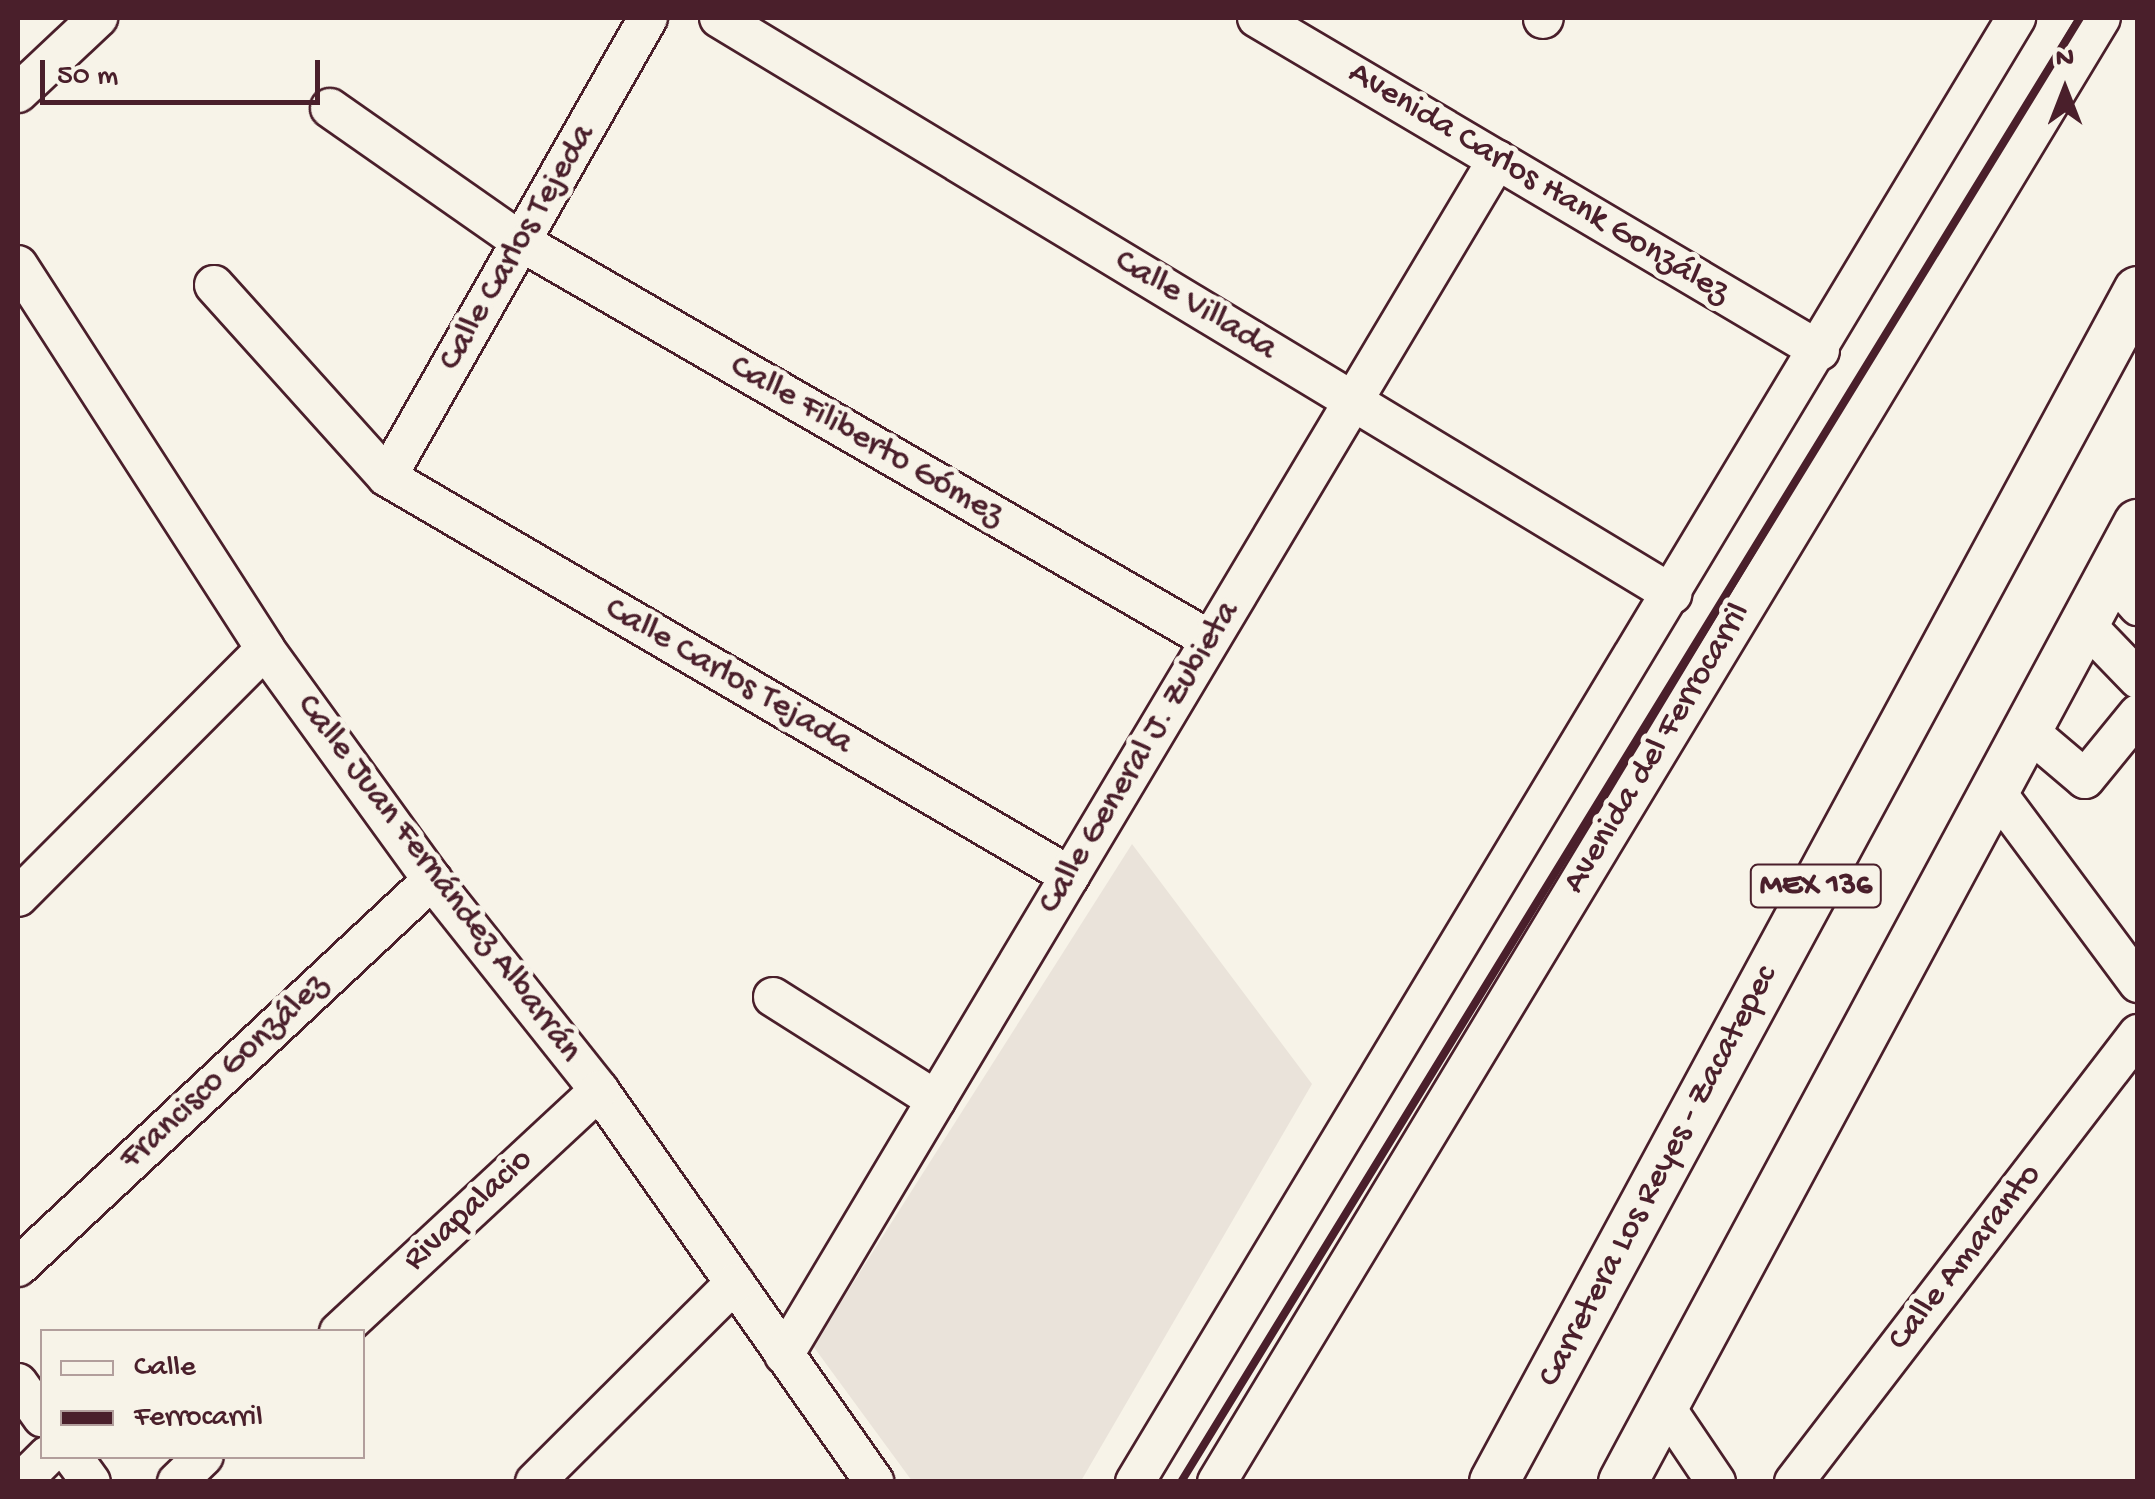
<!DOCTYPE html>
<html>
<head>
<meta charset="utf-8">
<style>
  body { margin:0 }
  #map { position:relative; width:2155px; height:1499px; overflow:hidden; background:#f7f3e8; font-family:"Gochi Hand",sans-serif }
  div>[style] { position:absolute }
  .built>* { inset:0; background:#eae3da }
  .roads { filter:drop-shadow(2px 0 #4a1f2b) drop-shadow(-2px 0 #4a1f2b) drop-shadow(0 2px #4a1f2b) drop-shadow(0 -2px #4a1f2b) }
  .minor>* { height:38px; margin:-19px; padding:0 19px; transform-origin:19px; border-radius:19px; background:#f7f3e8 }
  .major>* { height:48px; margin:-24px; padding:0 24px; transform-origin:24px; border-radius:24px; background:#f7f3e8 }
  .rail>* { height:8px; margin:-4px; padding:0 4px; transform-origin:4px; border-radius:4px; background:#4a1f2b }
  span { translate:-50% -50%; white-space:nowrap; text-align:center; line-height:1.15; -webkit-text-stroke:10px #f7f3e8; paint-order:stroke }
  .shield-label span { padding:2px 8px; background:#f7f3e8; border:2px solid; border-radius:8px; -webkit-text-stroke-width:0 }
  .shield-label { font-size:32px; color:#4a1f2b; font-weight:700 }
  .street-label { font-size:35px; color:#4a1f2b }
  .frame { position:absolute; inset:0; border:20px solid #4a1f2b; pointer-events:none }
  .legend { position:absolute; left:40px; top:1329px; width:325px; height:130px; box-sizing:border-box; background:#f7f3e8; border:2px solid #b29e9c; margin:0; padding:12px 18px; list-style:none; font-size:30px; color:#4a1f2b }
  .legend li { display:flex; align-items:center; gap:20px; height:50px }
  .legend b { width:50px; border:2px solid #b29e9c }
  .north { position:absolute; left:2015px; top:40px; width:100px; height:100px; -webkit-text-stroke:8px #f7f3e8; paint-order:stroke; rotate:0deg; font-size:28px; font-weight:700; line-height:40px; text-align:center; color:#4a1f2b }
  .north::after { content:''; display:block; margin:auto; width:35px; height:45px; background:#4a1f2b; clip-path:polygon(50% 0,100% 100%,50% 72%,0 100%) }
  .scale { position:absolute; left:40px; top:60px; width:280px; height:45px; box-sizing:border-box; border:5px solid #4a1f2b; border-top:0; padding-left:12px; font-size:30px; line-height:35px; white-space:nowrap; color:#4a1f2b; -webkit-text-stroke:8px #f7f3e8; paint-order:stroke }
</style>
</head>
<body>
<div id="map">
  <div class="built">
    <i style="clip-path:polygon(1132px 844px,1312px 1084px,1081px 1481px,912px 1481px,813px 1346px)"></i>
  </div>
  <div class="roads">
    <div class="minor">
      <i style="left:719px;top:18px;width:1114px;rotate:31.15deg"></i>
      <i style="left:1257px;top:18px;width:654px;rotate:30.6deg"></i>
      <i style="left:1543px;top:19px;width:1px;rotate:-45deg"></i>
      <i style="left:18px;top:93px;width:110px;rotate:-43.2deg"></i>
      <i style="left:330px;top:108px;width:236px;rotate:35deg"></i>
      <i style="left:523px;top:243px;width:793px;rotate:30.02deg"></i>
      <i style="left:18px;top:265px;width:457px;rotate:57.2deg"></i>
      <i style="left:265px;top:649px;width:285px;rotate:54.1deg"></i>
      <i style="left:432px;top:880px;width:268px;rotate:51.5deg"></i>
      <i style="left:599px;top:1090px;width:479px;rotate:54.9deg"></i>
      <i style="left:214px;top:285px;width:258px;rotate:48deg"></i>
      <i style="left:387px;top:477px;width:791px;rotate:30.29deg"></i>
      <i style="left:387px;top:477px;width:528px;rotate:-60.38deg"></i>
      <i style="left:2110px;top:574px;width:43px;rotate:48.8deg"></i>
      <i style="left:2084px;top:623px;width:78px;rotate:46deg"></i>
      <i style="left:2026px;top:729px;width:77px;rotate:40.3deg"></i>
      <i style="left:2085px;top:779px;width:84px;rotate:-50.8deg"></i>
      <i style="left:1994px;top:789px;width:242px;rotate:53.4deg"></i>
      <i style="left:18px;top:897px;width:350px;rotate:-45.1deg"></i>
      <i style="left:773px;top:997px;width:193px;rotate:32.3deg"></i>
      <i style="left:18px;top:1267px;width:567px;rotate:-43.07deg"></i>
      <i style="left:339px;top:1332px;width:355px;rotate:-42.9deg"></i>
      <i style="left:784px;top:1355px;width:1392px;rotate:-59.18deg"></i>
      <i style="left:18px;top:1383px;width:42px;rotate:54.8deg"></i>
      <i style="left:1664px;top:1405px;width:93px;rotate:56deg"></i>
      <i style="left:72px;top:1456px;width:32px;rotate:54deg"></i>
      <i style="left:21px;top:1482px;width:37px;rotate:-45deg"></i>
      <i style="left:177px;top:1482px;width:37px;rotate:-44deg"></i>
      <i style="left:535px;top:1482px;width:282px;rotate:-44.9deg"></i>
      <i style="left:1135px;top:1482px;width:1709px;rotate:-58.96deg"></i>
      <i style="left:1217px;top:1482px;width:1710px;rotate:-58.88deg"></i>
      <i style="left:1794px;top:1482px;width:565px;rotate:-52.48deg"></i>
    </div>
    <div class="major">
      <i style="left:1494px;top:1482px;width:1354px;rotate:-61.6deg"></i>
      <i style="left:1623px;top:1482px;width:1088px;rotate:-61.74deg"></i>
    </div>
  </div>
  <div class="rail">
    <i style="left:1181px;top:1482px;width:1718px;rotate:-58.45deg"></i>
  </div>
  <div class="shield-label">
    <span style="left:1816px;top:886px">MEX 136</span>
  </div>
  <div class="street-label">
    <span style="left:1538px;top:184px;rotate:31deg">Avenida Carlos Hank González</span>
    <span style="left:518px;top:248px;rotate:-60deg">Calle Carlos Tejeda</span>
    <span style="left:1195px;top:306px;rotate:31deg">Calle Villada</span>
    <span style="left:866px;top:442px;rotate:30deg">Calle Filiberto Gómez</span>
    <span style="left:728px;top:677px;rotate:30deg">Calle Carlos Tejada</span>
    <span style="left:1658px;top:749px;rotate:-59deg">Avenida del Ferrocarril</span>
    <span style="left:1140px;top:758px;rotate:-59deg">Calle General J. Zubieta</span>
    <span style="left:438px;top:879px;rotate:53deg">Calle Juan Fernández Albarrán</span>
    <span style="left:225px;top:1073px;rotate:-43deg">Francisco González</span>
    <span style="left:1659px;top:1177px;rotate:-62deg">Carretera Los Reyes - Zacatepec</span>
    <span style="left:469px;top:1211px;rotate:-43deg">Rivapalacio</span>
    <span style="left:1966px;top:1258px;rotate:-52deg">Calle Amaranto</span>
  </div>
  <div class="frame"></div>
  <ul class="legend">
  <li><b style="height:12px;background:#f7f3e8"></b>Calle</li>
  <li><b style="height:12px;background:#4a1f2b"></b>Ferrocarril</li>
  </ul>
  <div class="north">N</div>
  <div class="scale">50 m</div>
</div>
</body>
</html>
